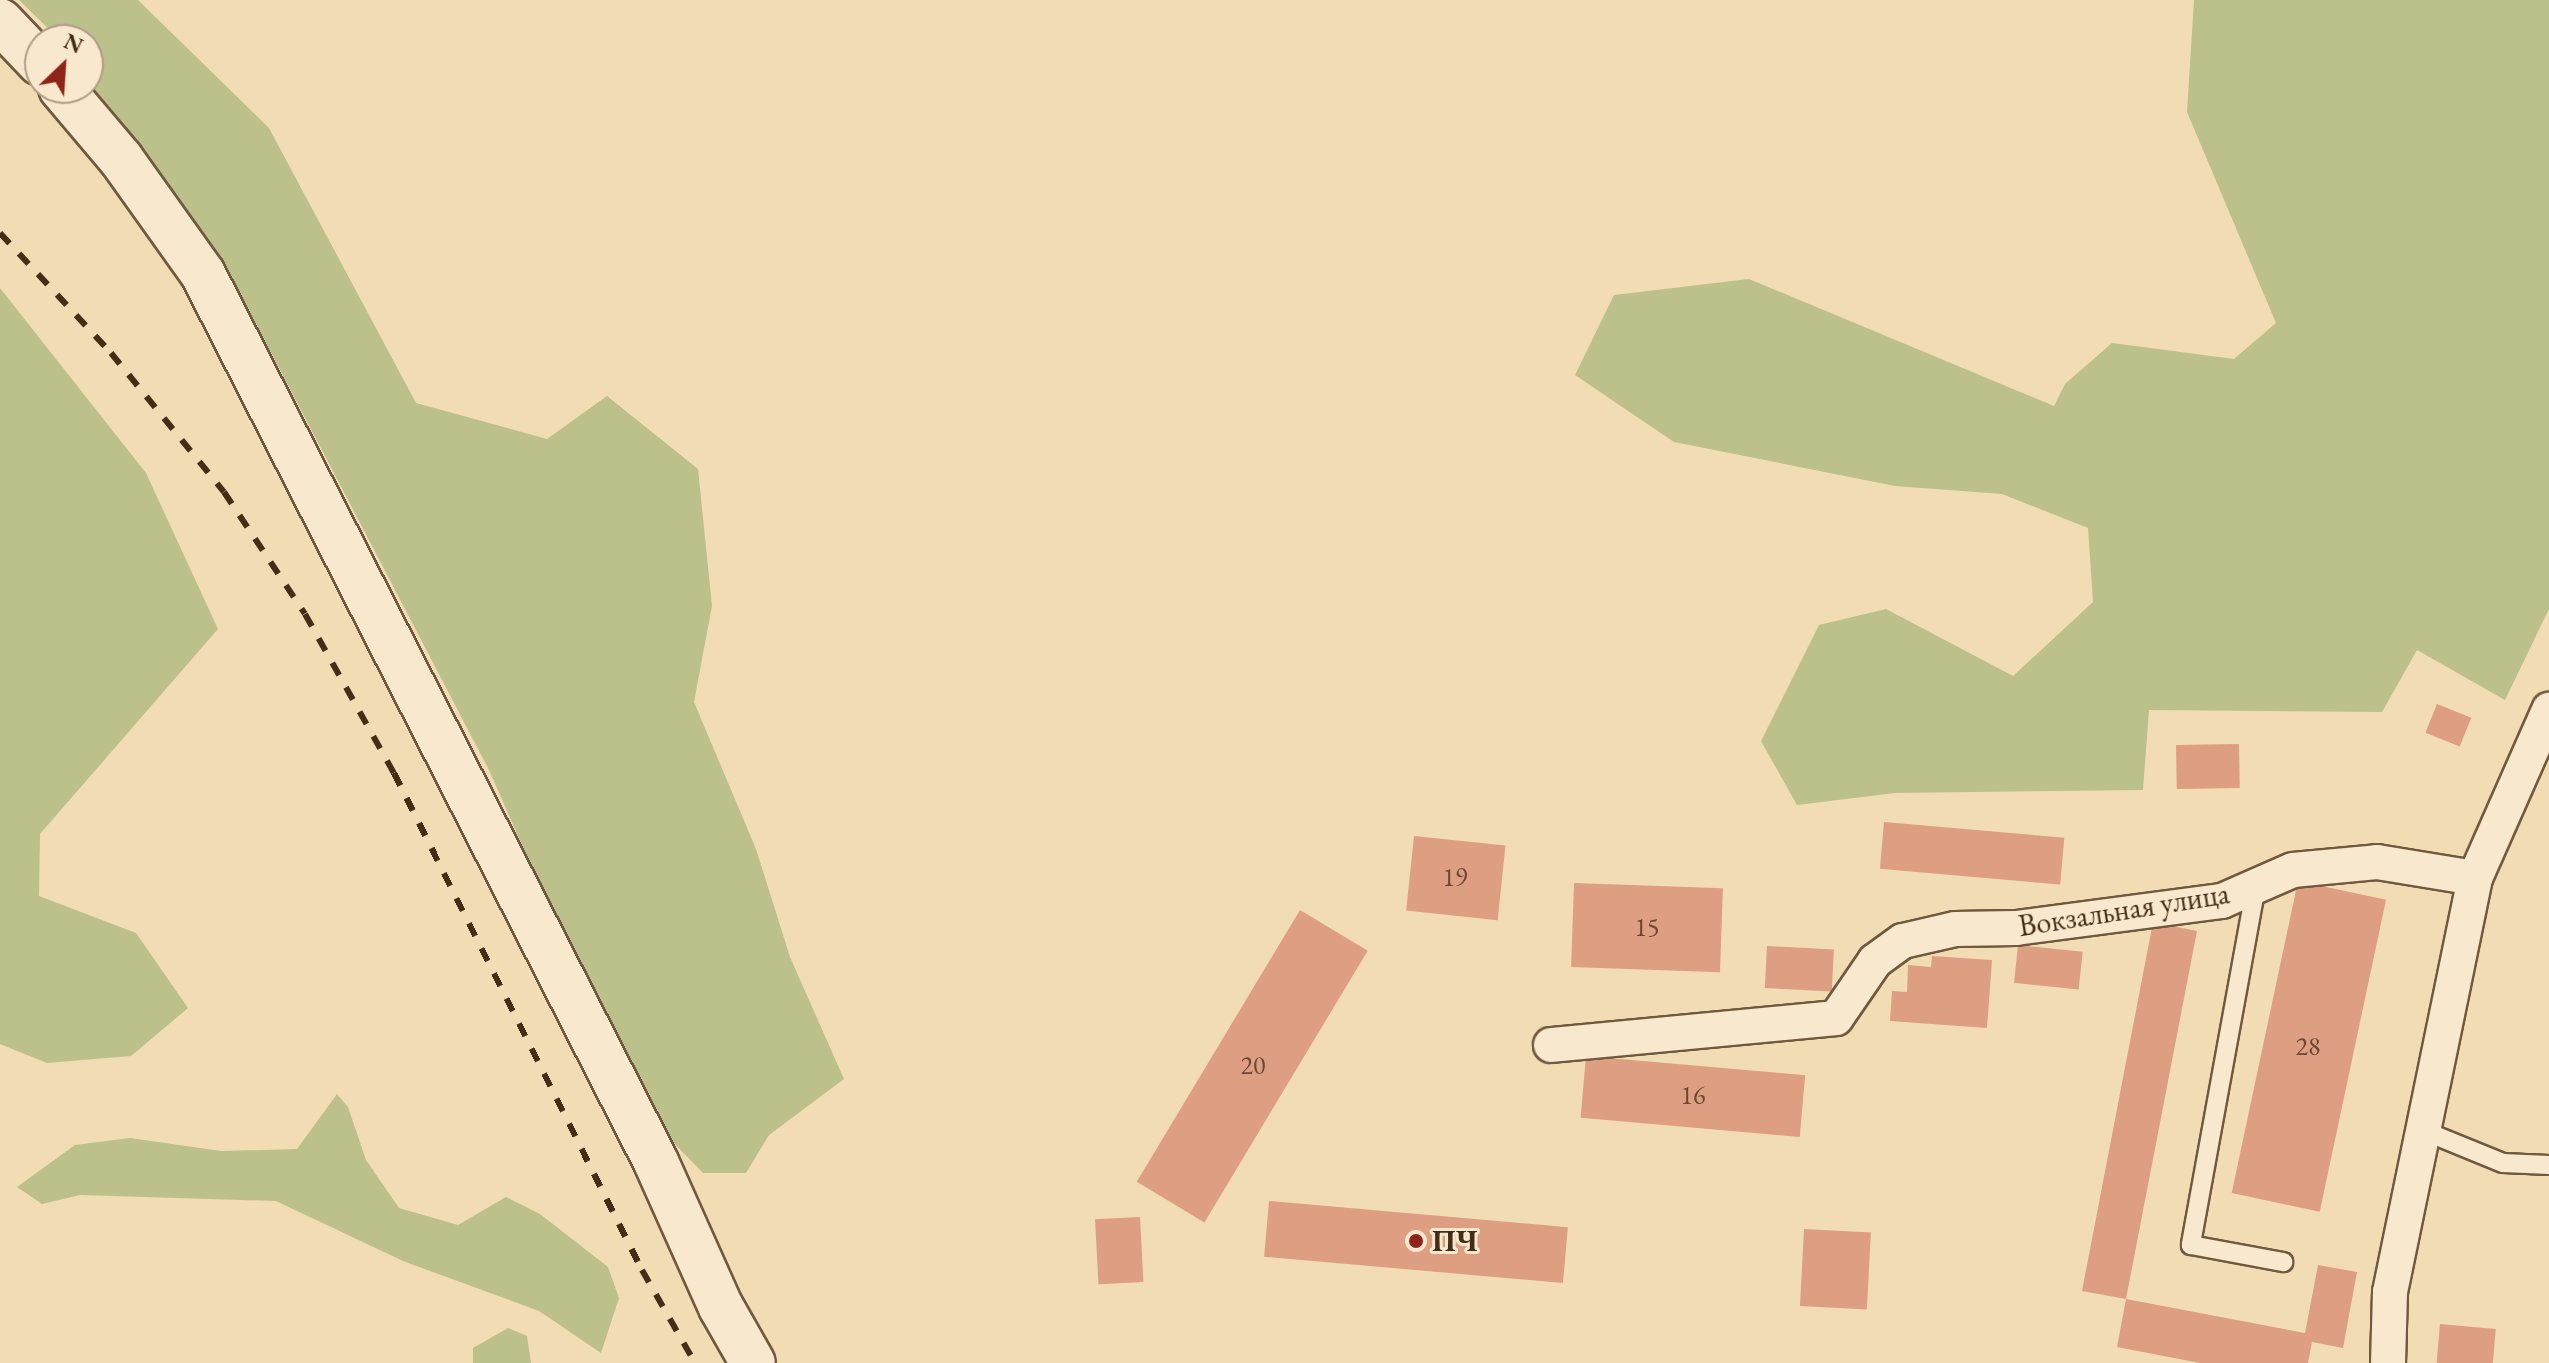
<!DOCTYPE html>
<html>
<head>
<meta charset="utf-8">
<style>
  body { margin:0 }
  #map { position:relative; width:2549px; height:1363px; overflow:hidden; background:#f2dcb3; font-family:"EB Garamond",serif }
  div>[style] { position:absolute }
  .green>* { inset:0; background:#bcc08b }
  .building>* { inset:0; background:#de9e82; transform-origin:0 0 }
  .roads { filter:drop-shadow(2px 0 #70593e) drop-shadow(-2px 0 #70593e) drop-shadow(0 2px #70593e) drop-shadow(0 -2px #70593e) }
  .lane>* { height:18px; margin:-9px; padding:0 9px; transform-origin:9px; border-radius:9px; background:#f7e8ce }
  .street>* { height:34px; margin:-17px; padding:0 17px; transform-origin:17px; border-radius:17px; background:#f7e8ce }
  .secondary>* { height:44px; margin:-22px; padding:0 22px; transform-origin:22px; border-radius:22px; background:#f7e8ce }
  .rail>* { height:6px; margin-top:-3px; transform-origin:0; background:repeating-linear-gradient(90deg,#442d17 0 14px,transparent 0 28px) }
  .dots>* { width:22px; height:22px; translate:-50% -50%; box-sizing:border-box; border:4px solid #f7e8ce; border-radius:50% }
  span { translate:-50% -50%; white-space:nowrap; text-align:center; line-height:1.15; -webkit-text-stroke:6px #f7e8ce; paint-order:stroke }
  .number-label { font-size:26px; color:#6a4932 }
  .number-label span { -webkit-text-stroke-width:0 }
  .street-label { font-size:30px; color:#442d17 }
  .poi-label { font-size:30px; color:#442d17; font-weight:700 }
  .left { translate:0 -50%; text-align:left }
  .north { position:absolute; left:24px; top:24px; width:80px; height:80px; box-sizing:border-box; background:#f7e8ce; border:2px solid #af9d85; border-radius:50%; rotate:25deg; font-size:22px; font-weight:700; line-height:32px; text-align:center; color:#442d17 }
  .north::after { content:''; display:block; margin:auto; width:28px; height:36px; background:#8f2418; clip-path:polygon(50% 0,100% 100%,50% 72%,0 100%) }
</style>
</head>
<body>
<div id="map">
  <div class="green">
    <i style="clip-path:polygon(19px 0,138px 0,269px 128px,416px 403px,547px 439px,607px 396px,698px 469px,712px 606px,694px 702px,756px 849px,790px 957px,844px 1079px,769px 1135px,746px 1173px,703px 1173px,668px 1137px,576px 968px,489px 770px,231px 276px,164px 199px,88px 80px,88px 40px,60px 40px)"></i>
    <i style="clip-path:polygon(2194px 0,2549px 0,2549px 609px,2505px 700px,2417px 650px,2382px 712px,2149px 710px,2143px 790px,1895px 793px,1797px 805px,1761px 741px,1819px 625px,1886px 609px,2013px 676px,2093px 602px,2088px 528px,2002px 494px,1895px 486px,1674px 442px,1575px 375px,1614px 295px,1749px 279px,2054px 406px,2065px 384px,2112px 343px,2234px 359px,2276px 323px,2187px 112px)"></i>
    <i style="clip-path:polygon(0 288px,146px 473px,218px 629px,40px 834px,39px 896px,136px 933px,188px 1008px,131px 1056px,47px 1063px,0 1044px)"></i>
    <i style="clip-path:polygon(337px 1094px,348px 1107px,366px 1160px,399px 1208px,458px 1225px,506px 1197px,540px 1214px,608px 1267px,619px 1298px,601px 1353px,539px 1311px,403px 1261px,276px 1201px,80px 1195px,42px 1204px,17px 1187px,75px 1145px,130px 1138px,221px 1151px,297px 1149px)"></i>
    <i style="clip-path:polygon(508px 1328px,527px 1336px,531px 1363px,473px 1363px,473px 1348px)"></i>
  </div>
  <div class="building">
    <i style="left:2437px;top:704px;width:37px;height:31px;rotate:22deg"></i>
    <i style="left:2239px;top:744px;width:44px;height:63px;rotate:89deg"></i>
    <i style="left:1884px;top:822px;width:181px;height:47px;rotate:5deg"></i>
    <i style="left:1414px;top:836px;width:92px;height:75px;rotate:6deg"></i>
    <i style="left:2298px;top:881px;width:90px;height:319px;rotate:12deg"></i>
    <i style="left:1574px;top:883px;width:149px;height:84px;rotate:2deg"></i>
    <i style="left:1300px;top:910px;width:79px;height:317px;rotate:31deg"></i>
    <i style="clip-path:polygon(2153px 922px,2197px 931px,2126px 1299px,2305px 1333px,2318px 1265px,2357px 1272px,2343px 1348px,2312px 1342px,2308px 1363px,2200px 1363px,2117px 1347px,2126px 1299px,2082px 1291px)"></i>
    <i style="left:2018px;top:945px;width:65px;height:38px;rotate:6deg"></i>
    <i style="left:1767px;top:946px;width:67px;height:42px;rotate:3deg"></i>
    <i style="clip-path:polygon(1932px 956px,1992px 960px,1987px 1028px,1890px 1021px,1892px 991px,1907px 992px,1908px 965px,1931px 967px)"></i>
    <i style="left:1586px;top:1056px;width:220px;height:62px;rotate:5deg"></i>
    <i style="left:1269px;top:1201px;width:300px;height:56px;rotate:5deg"></i>
    <i style="left:1140px;top:1217px;width:65px;height:45px;rotate:87deg"></i>
    <i style="left:1804px;top:1229px;width:67px;height:77px;rotate:3deg"></i>
    <i style="left:2440px;top:1324px;width:56px;height:39px;rotate:5deg"></i>
  </div>
  <div class="roads">
    <div class="lane">
      <i style="left:2256px;top:886px;width:365px;rotate:100.3deg"></i>
      <i style="left:2191px;top:1245px;width:94px;rotate:10.5deg"></i>
      <i style="left:2422px;top:1130px;width:87px;rotate:22.2deg"></i>
      <i style="left:2503px;top:1163px;width:46px;rotate:2.5deg"></i>
    </div>
    <div class="street">
      <i style="left:2475px;top:878px;width:184px;rotate:-66.2deg"></i>
      <i style="left:1551px;top:1045px;width:286px;rotate:-5.4deg"></i>
      <i style="left:1836px;top:1018px;width:69px;rotate:-55.6deg"></i>
      <i style="left:1875px;top:961px;width:34px;rotate:-36deg"></i>
      <i style="left:1903px;top:941px;width:53px;rotate:-13deg"></i>
      <i style="left:1955px;top:929px;width:61px;rotate:-0.9deg"></i>
      <i style="left:2016px;top:928px;width:208px;rotate:-7.5deg"></i>
      <i style="left:2222px;top:901px;width:77px;rotate:-23.6deg"></i>
      <i style="left:2293px;top:870px;width:84px;rotate:-5.4deg"></i>
      <i style="left:2377px;top:862px;width:99px;rotate:9.3deg"></i>
      <i style="left:2475px;top:878px;width:423px;rotate:101.6deg"></i>
      <i style="left:2390px;top:1292px;width:71px;rotate:91.6deg"></i>
    </div>
    <div class="secondary">
      <i style="left:0;top:21px;width:58px;rotate:46.4deg"></i>
      <i style="left:61px;top:88px;width:93px;rotate:49.8deg"></i>
      <i style="left:121px;top:159px;width:141px;rotate:54.5deg"></i>
      <i style="left:203px;top:274px;width:997px;rotate:62.97deg"></i>
      <i style="left:656px;top:1162px;width:159px;rotate:65.9deg"></i>
      <i style="left:721px;top:1307px;width:64px;rotate:60.3deg"></i>
    </div>
  </div>
  <div class="rail">
    <i style="left:0;top:233px;width:163px;rotate:47.2deg"></i>
    <i style="left:111px;top:353px;width:179px;rotate:50.9deg"></i>
    <i style="left:224px;top:492px;width:146px;rotate:56.4deg"></i>
    <i style="left:305px;top:614px;width:182px;rotate:60.8deg"></i>
    <i style="left:394px;top:773px;width:555px;rotate:63.48deg"></i>
    <i style="left:642px;top:1270px;width:107px;rotate:60.3deg"></i>
  </div>
  <div class="dots">
    <i style="left:1416px;top:1241px;background:#8f2418"></i>
  </div>
  <div class="number-label">
    <span style="left:1455px;top:878px">19</span>
    <span style="left:1647px;top:928px">15</span>
    <span style="left:2308px;top:1047px">28</span>
    <span style="left:1253px;top:1066px">20</span>
    <span style="left:1693px;top:1096px">16</span>
  </div>
  <div class="street-label">
    <span style="left:2124px;top:910px;rotate:-9deg">Вокзальная улица</span>
  </div>
  <div class="poi-label">
    <span class="left" style="left:1432px;top:1241px">ПЧ</span>
  </div>
  <div class="north">N</div>
</div>
</body>
</html>
